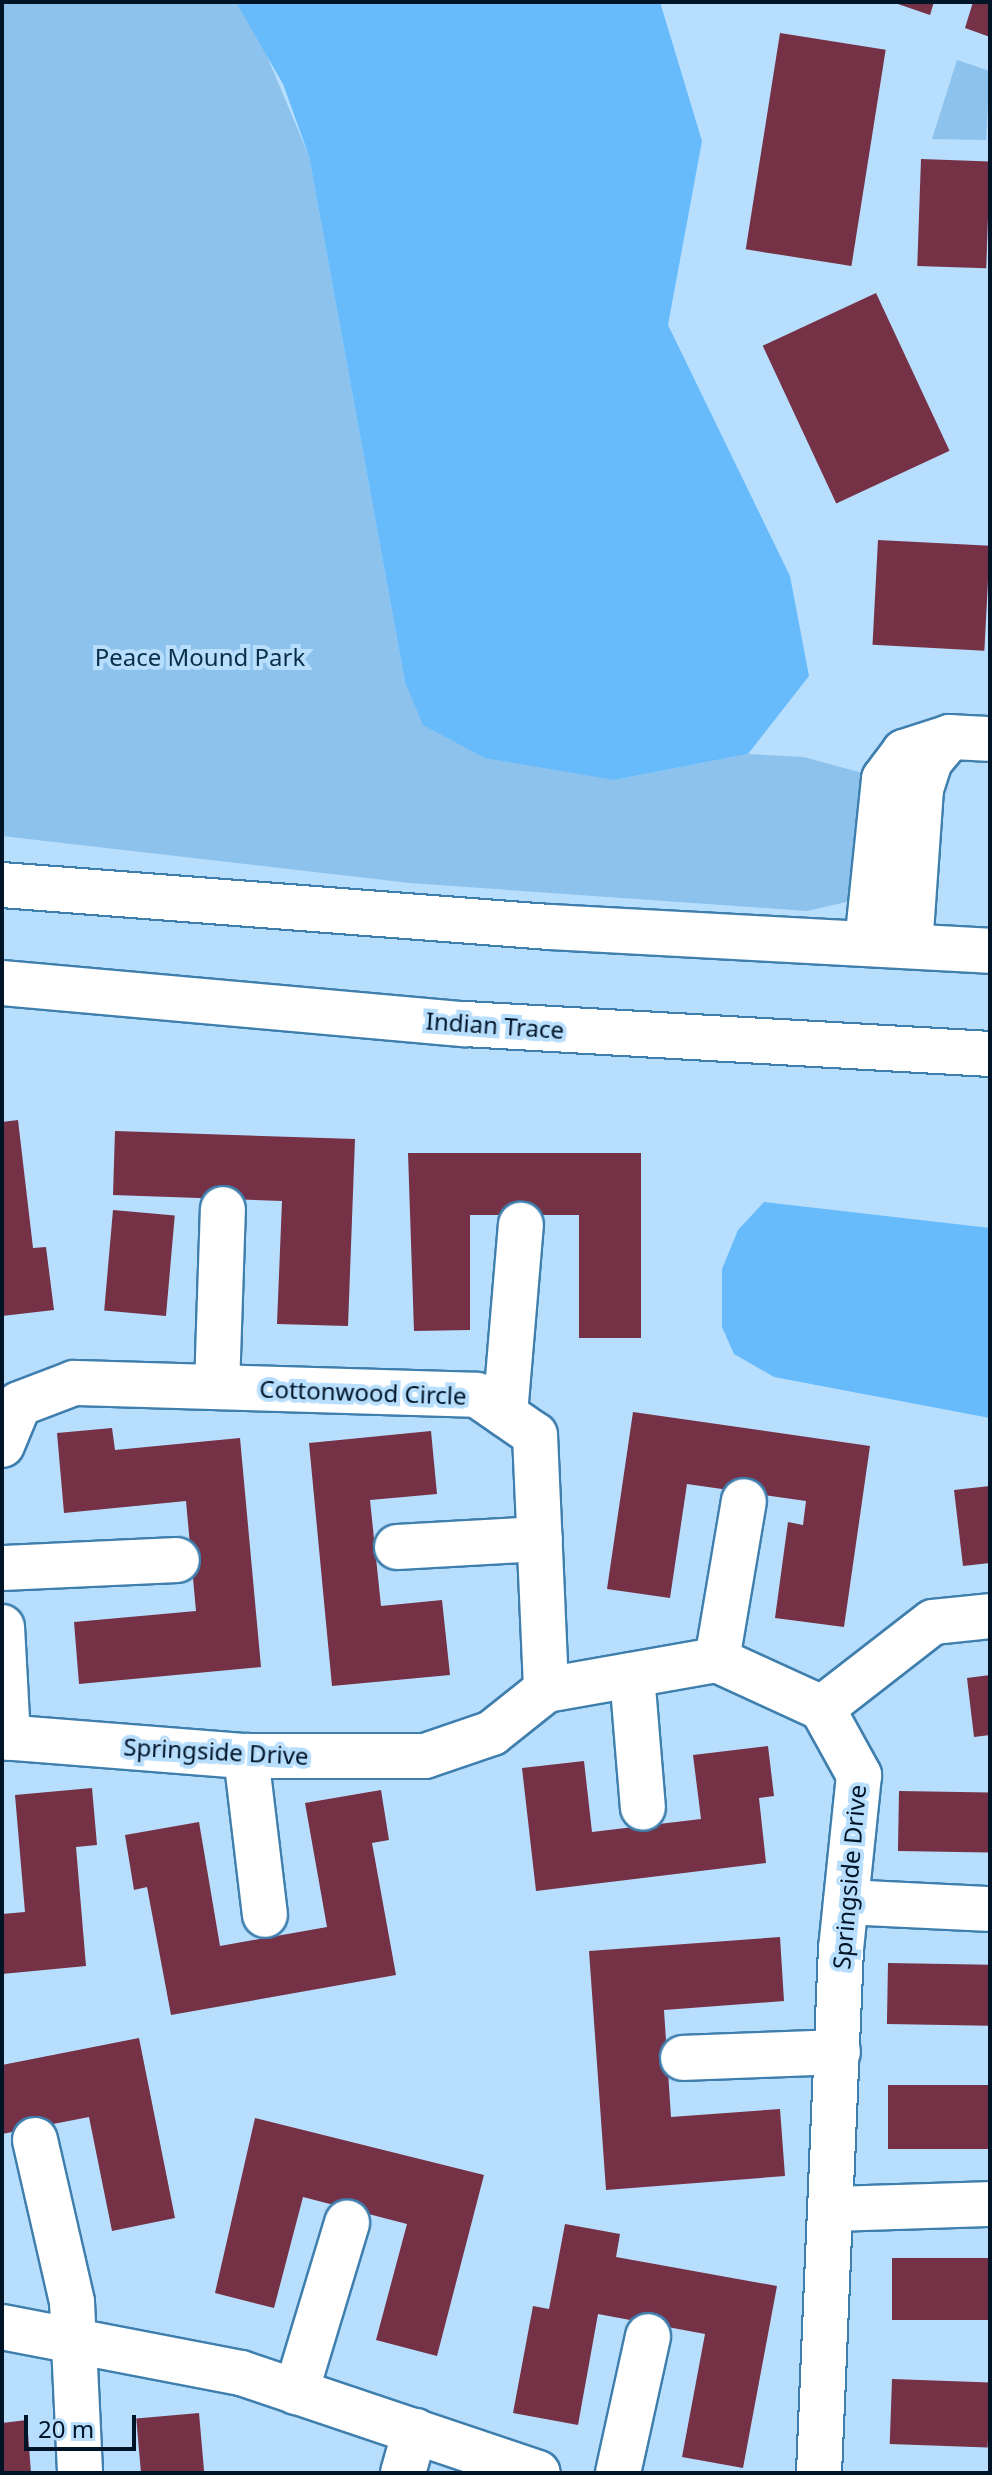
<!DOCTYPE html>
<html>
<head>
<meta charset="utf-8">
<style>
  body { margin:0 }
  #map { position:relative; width:992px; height:2475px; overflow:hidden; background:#b8defe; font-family:"Noto Sans",sans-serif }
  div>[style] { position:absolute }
  .green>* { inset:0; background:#8dc2ec }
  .water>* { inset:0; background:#67bbfb }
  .building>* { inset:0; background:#753146; transform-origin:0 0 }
  .roads { filter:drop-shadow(2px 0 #3f7fae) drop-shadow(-2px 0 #3f7fae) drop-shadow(0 2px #3f7fae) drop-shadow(0 -2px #3f7fae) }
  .minor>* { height:44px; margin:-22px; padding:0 22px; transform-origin:22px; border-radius:22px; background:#fff }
  .major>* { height:44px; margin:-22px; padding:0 22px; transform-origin:22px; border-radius:22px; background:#fff }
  span { translate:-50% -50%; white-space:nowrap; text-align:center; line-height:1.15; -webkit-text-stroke:8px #b8defe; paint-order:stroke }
  .park-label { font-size:24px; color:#092e47 }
  .street-label { font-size:24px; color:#001427 }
  .frame { position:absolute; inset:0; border:4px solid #001427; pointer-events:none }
  .scale { position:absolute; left:24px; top:2415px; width:112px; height:36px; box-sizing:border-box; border:4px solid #001427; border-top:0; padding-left:10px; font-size:24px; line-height:28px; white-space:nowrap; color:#001427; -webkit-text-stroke:6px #b8defe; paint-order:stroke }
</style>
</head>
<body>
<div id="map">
  <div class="green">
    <i style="clip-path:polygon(2px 2px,236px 2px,251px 18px,309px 156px,405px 682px,614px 780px,748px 754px,804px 757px,884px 779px,851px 901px,807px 911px,410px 883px,2px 836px)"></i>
    <i style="clip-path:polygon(957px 60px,990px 71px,986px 140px,932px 139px)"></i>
  </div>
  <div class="water">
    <i style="clip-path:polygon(236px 2px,660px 2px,702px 141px,668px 325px,790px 576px,809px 676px,748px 754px,614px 780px,485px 758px,423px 725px,405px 682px,309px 156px,283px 84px)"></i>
    <i style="clip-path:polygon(764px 1202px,990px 1228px,990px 1418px,774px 1377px,734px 1354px,722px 1327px,722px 1269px,738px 1230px)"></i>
  </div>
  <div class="building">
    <i style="clip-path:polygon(892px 2px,934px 2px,930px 15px)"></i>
    <i style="clip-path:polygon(973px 2px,990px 2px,990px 37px,965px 28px)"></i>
    <i style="left:780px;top:33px;width:107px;height:219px;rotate:9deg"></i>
    <i style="left:921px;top:159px;width:69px;height:107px;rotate:2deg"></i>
    <i style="left:876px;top:293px;width:174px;height:125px;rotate:65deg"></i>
    <i style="left:878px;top:540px;width:112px;height:105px;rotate:3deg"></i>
    <i style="clip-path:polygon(18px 1120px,33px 1248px,46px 1247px,54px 1310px,2px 1316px,2px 1122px)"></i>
    <i style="clip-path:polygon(115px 1131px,355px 1139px,348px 1326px,277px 1324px,282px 1201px,113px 1195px)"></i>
    <i style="clip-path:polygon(408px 1153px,641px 1153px,641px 1338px,579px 1338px,579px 1215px,470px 1215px,470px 1330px,414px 1331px)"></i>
    <i style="left:113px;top:1210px;width:62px;height:101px;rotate:5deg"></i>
    <i style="clip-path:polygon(633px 1412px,870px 1446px,844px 1627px,775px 1618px,788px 1522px,803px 1525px,806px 1501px,687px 1484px,670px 1598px,607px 1589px)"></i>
    <i style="clip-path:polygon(112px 1428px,115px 1450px,240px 1438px,261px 1667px,79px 1684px,74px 1622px,196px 1611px,186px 1501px,64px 1513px,57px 1433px)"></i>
    <i style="clip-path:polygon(431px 1431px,437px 1494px,370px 1500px,381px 1606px,442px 1600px,450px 1675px,332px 1686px,309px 1443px)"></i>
    <i style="clip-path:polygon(990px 1486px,990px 1563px,963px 1566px,954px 1490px)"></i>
    <i style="clip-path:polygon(990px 1675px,990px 1735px,974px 1737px,967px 1678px)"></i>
    <i style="clip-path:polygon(768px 1746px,774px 1796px,759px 1798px,766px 1863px,536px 1891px,522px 1768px,584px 1761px,592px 1832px,701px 1819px,693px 1755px)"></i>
    <i style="clip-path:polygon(92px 1788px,97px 1845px,76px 1847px,86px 1966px,2px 1974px,2px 1914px,25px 1912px,15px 1795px)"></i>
    <i style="clip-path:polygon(381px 1790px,389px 1840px,372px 1843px,396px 1975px,171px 2015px,147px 1887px,134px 1890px,125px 1835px,199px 1822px,220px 1946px,327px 1927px,305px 1803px)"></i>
    <i style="left:899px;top:1791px;width:91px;height:60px;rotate:1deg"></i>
    <i style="clip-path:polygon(780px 1937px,784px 2001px,664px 2010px,671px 2117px,780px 2109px,785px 2176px,606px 2190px,589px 1951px)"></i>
    <i style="left:888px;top:1963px;width:102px;height:61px;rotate:1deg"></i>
    <i style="clip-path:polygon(139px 2038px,175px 2218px,112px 2231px,89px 2117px,2px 2134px,2px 2065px)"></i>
    <i style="left:990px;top:2085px;width:64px;height:102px;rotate:90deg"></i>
    <i style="clip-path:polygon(255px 2118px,484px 2175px,437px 2356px,376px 2340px,407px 2224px,303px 2197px,274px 2308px,215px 2293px)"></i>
    <i style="clip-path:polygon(565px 2224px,620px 2234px,616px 2257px,777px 2286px,743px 2468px,682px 2457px,705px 2334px,598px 2314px,578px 2425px,513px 2413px,533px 2306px,549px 2309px)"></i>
    <i style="left:990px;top:2258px;width:62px;height:98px;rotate:90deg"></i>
    <i style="left:892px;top:2379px;width:98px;height:65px;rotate:2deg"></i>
    <i style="left:199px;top:2413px;width:60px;height:63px;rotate:85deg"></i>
    <i style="clip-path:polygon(27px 2420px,31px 2473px,2px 2473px,2px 2423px)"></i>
  </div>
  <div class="roads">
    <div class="minor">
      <i style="left:950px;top:737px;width:40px;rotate:2.9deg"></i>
      <i style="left:867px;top:944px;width:166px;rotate:-84.1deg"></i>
      <i style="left:884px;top:779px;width:34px;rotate:-53deg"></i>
      <i style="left:904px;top:752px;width:48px;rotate:-18.1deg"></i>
      <i style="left:950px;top:737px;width:31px;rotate:130deg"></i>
      <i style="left:930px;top:761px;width:29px;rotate:108deg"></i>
      <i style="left:921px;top:789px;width:157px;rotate:94deg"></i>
      <i style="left:217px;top:1387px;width:178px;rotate:-88.1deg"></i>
      <i style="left:505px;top:1414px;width:190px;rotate:-85.2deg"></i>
      <i style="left:2px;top:1445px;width:44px;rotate:-67.5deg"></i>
      <i style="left:19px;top:1404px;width:59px;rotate:-20.9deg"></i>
      <i style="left:74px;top:1383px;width:403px;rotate:1.7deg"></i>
      <i style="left:477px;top:1395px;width:70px;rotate:34.6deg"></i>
      <i style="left:535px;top:1435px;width:255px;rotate:87.5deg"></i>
      <i style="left:397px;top:1547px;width:143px;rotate:-3.2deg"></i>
      <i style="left:2px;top:1568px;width:175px;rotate:-2.6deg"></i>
      <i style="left:2px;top:1627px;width:111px;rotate:86.9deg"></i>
      <i style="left:717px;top:1660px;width:161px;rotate:-80.4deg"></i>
      <i style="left:632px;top:1675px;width:133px;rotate:85.3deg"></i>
      <i style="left:822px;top:1708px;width:140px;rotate:-37.8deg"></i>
      <i style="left:933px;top:1622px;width:57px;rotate:-6deg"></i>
      <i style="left:2px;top:1737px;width:245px;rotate:4.5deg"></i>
      <i style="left:246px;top:1756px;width:179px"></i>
      <i style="left:425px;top:1756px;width:71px;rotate:-18.9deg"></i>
      <i style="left:492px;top:1733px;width:69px;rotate:-38.5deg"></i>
      <i style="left:546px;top:1690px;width:174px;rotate:-10deg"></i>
      <i style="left:717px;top:1660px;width:115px;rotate:24.6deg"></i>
      <i style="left:822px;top:1708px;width:77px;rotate:61.1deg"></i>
      <i style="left:859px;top:1775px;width:174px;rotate:95.9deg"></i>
      <i style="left:841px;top:1948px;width:525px;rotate:92.4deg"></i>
      <i style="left:246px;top:1756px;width:160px;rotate:83.2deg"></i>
      <i style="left:846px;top:1902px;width:144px;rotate:2.8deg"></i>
      <i style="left:683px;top:2058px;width:155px;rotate:-2.2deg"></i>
      <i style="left:35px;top:2140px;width:166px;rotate:77.1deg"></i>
      <i style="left:72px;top:2302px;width:171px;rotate:87.3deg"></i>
      <i style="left:832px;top:2209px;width:157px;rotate:-1.8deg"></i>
      <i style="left:2px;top:2327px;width:243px;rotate:10.9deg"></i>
      <i style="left:241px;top:2373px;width:313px;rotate:18.6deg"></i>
      <i style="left:296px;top:2392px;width:177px;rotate:-73.2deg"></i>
      <i style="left:403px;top:2473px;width:44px;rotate:-74.1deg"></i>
      <i style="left:618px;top:2473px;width:140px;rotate:-77.6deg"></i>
    </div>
    <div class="major">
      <i style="left:2px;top:885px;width:549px;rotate:4.39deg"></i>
      <i style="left:549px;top:927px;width:442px;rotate:3.1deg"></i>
      <i style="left:2px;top:983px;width:465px;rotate:5.1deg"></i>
      <i style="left:465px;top:1024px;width:526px;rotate:3.27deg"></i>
    </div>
  </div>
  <div class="park-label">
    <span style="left:200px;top:657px">Peace Mound Park</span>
  </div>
  <div class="street-label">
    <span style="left:495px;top:1025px;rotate:4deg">Indian Trace</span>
    <span style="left:363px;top:1392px;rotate:2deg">Cottonwood Circle</span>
    <span style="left:216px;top:1751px;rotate:3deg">Springside Drive</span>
    <span style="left:849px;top:1877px;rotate:-85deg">Springside Drive</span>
  </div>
  <div class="frame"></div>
  <div class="scale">20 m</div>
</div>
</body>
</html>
